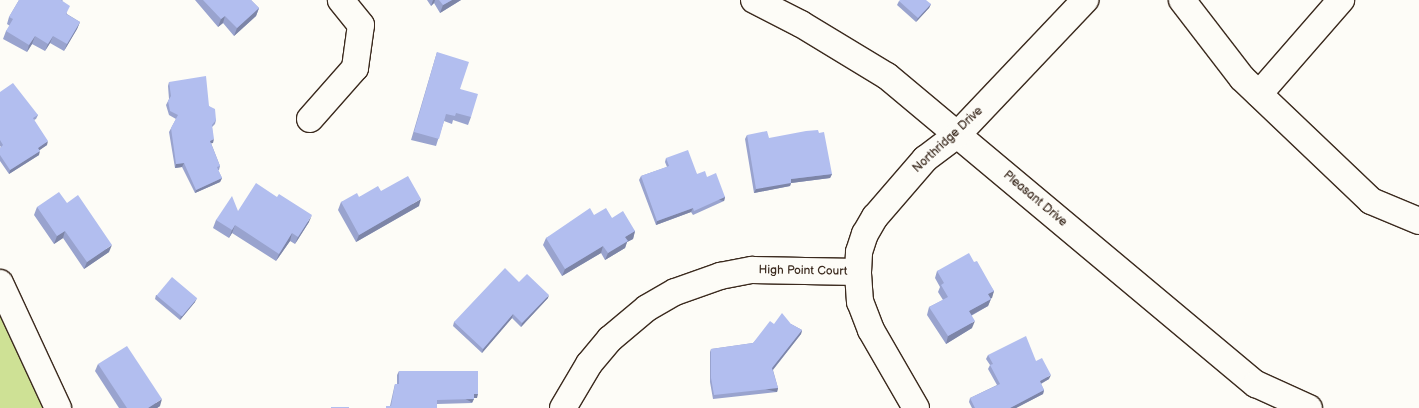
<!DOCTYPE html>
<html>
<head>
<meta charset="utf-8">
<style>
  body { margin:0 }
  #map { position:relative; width:1419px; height:408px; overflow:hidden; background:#fdfcf7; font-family:"Balsamiq Sans",sans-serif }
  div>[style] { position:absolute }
  .green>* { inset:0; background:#cee195 }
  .roads { filter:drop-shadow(1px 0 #3b2a1e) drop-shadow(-1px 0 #3b2a1e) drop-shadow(0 1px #3b2a1e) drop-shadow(0 -1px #3b2a1e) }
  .minor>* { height:26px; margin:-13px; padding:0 13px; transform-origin:13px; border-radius:13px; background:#fdfcf7 }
  .wall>* { inset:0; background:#99a3ce }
  .shaded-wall>* { inset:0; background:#7d85a7; transform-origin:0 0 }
  .building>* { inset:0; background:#b2beef; transform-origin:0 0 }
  span { translate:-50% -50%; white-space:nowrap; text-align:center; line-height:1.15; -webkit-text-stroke:4px #fdfcf7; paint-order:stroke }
  .street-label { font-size:12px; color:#3b2a1e }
</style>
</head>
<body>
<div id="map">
  <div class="green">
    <i style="clip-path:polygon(0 283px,58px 408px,0 408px)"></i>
  </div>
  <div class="roads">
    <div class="minor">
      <i style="left:754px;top:0;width:53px;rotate:27.1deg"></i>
      <i style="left:801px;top:24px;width:100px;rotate:31.2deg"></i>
      <i style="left:887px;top:76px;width:481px;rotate:39.9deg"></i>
      <i style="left:1256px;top:384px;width:58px;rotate:24.4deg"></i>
      <i style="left:1182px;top:0;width:98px;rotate:52.4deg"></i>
      <i style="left:1242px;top:78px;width:178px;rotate:43.6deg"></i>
      <i style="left:1371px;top:201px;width:52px;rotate:22.6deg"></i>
      <i style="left:1259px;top:94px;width:125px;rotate:-48.9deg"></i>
      <i style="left:310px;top:119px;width:68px;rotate:-48.6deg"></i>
      <i style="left:355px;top:68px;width:43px;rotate:-82.1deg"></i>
      <i style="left:361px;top:25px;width:32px;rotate:-129deg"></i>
      <i style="left:0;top:283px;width:138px;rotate:65.1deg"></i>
      <i style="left:563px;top:408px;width:51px;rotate:-59.4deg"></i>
      <i style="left:589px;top:364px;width:33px;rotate:-50deg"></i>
      <i style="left:610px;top:339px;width:48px;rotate:-40deg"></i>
      <i style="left:647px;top:308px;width:32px;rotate:-30deg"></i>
      <i style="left:675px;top:292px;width:48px;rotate:-19.6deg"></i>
      <i style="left:720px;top:276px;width:33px;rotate:-11deg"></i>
      <i style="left:752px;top:270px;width:106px;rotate:1.1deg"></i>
      <i style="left:916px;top:408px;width:90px;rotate:-120deg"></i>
      <i style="left:871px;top:330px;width:30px;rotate:-111deg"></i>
      <i style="left:860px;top:302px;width:30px;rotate:-94deg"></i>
      <i style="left:858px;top:272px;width:20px;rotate:-87deg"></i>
      <i style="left:859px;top:252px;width:19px;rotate:-72deg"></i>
      <i style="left:865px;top:234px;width:20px;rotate:-60deg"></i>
      <i style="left:875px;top:217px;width:77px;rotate:-49.2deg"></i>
      <i style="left:925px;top:159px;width:41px;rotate:-37.1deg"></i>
      <i style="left:958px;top:134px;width:185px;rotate:-46.5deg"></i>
    </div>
  </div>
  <div class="wall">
    <i style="clip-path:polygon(19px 0,63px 0,62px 1px,67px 14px,80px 22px,77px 29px,64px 51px,50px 43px,45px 51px,32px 44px,27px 52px,3px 39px,6px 31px,10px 26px,7px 24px,9px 17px)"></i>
    <i style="clip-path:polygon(195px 0,251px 0,259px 8px,256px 16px,234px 36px,223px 23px,218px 27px)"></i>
    <i style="clip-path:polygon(427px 0,461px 0,440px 13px,434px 3px,431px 6px)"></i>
    <i style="clip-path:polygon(899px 1px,931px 4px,929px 8px,916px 22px,897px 5px)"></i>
    <i style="clip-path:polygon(437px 52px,460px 89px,471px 117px,468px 125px,453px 120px,452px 124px,444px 121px,436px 146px,411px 140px)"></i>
    <i style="clip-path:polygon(169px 82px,209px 106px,216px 120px,215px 124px,212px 127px,213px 143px,211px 143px,220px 166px,219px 170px,218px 170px,222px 178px,220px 182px,195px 193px,182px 167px,175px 168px,169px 132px,176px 119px,169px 115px,166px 105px,169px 99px,168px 86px)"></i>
    <i style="clip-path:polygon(0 92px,38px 115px,36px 119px,34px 120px,47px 145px,39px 150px,39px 155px,9px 174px,0 161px,0 148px,1px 147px,0 146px)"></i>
    <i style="clip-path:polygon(747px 135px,769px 138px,832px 174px,830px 178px,791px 183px,790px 186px,754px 193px,745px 139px)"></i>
    <i style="clip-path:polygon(666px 158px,697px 174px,707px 177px,725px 197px,724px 201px,693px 215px,691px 212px,656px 225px,639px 180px,641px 176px,667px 167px,665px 162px)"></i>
    <i style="clip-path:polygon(381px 191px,419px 206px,356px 242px,338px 210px,341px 202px)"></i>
    <i style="clip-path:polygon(67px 203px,109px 252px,84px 269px,63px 238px,54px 244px,34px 215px,37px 207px)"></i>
    <i style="clip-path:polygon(238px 211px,309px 222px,295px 244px,290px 241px,276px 261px,232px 233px,229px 238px,213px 228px,216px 220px)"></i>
    <i style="clip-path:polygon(594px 215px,612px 218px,635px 231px,633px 239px,627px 242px,625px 248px,605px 260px,601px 253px,562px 276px,543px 245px,546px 238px)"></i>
    <i style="clip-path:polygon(974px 262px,994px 291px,988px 306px,971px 316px,972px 328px,946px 344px,927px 315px,929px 307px,943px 300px,938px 292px,940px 287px,935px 278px,937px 271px)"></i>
    <i style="clip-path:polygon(519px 282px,548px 298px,521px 327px,512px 318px,482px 353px,453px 326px,454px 322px)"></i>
    <i style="clip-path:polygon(156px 295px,195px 302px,180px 320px,155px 299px)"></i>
    <i style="clip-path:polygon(774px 324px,791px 324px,802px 330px,801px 334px,773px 370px,778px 388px,777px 392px,713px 399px,710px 382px,710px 352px,711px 349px,753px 343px)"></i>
    <i style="clip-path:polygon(988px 355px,1036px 361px,1049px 379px,1041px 384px,1044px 390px,1043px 394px,1016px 408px,972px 408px,969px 402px,970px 398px,997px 385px,988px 369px,990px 365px,986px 359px)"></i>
    <i style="clip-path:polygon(98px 364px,160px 406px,157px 408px,119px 408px,95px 371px)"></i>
    <i style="clip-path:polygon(399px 371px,477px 398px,474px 398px,472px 403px,437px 404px,437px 408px,386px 408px,386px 406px,390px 406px,394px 388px,395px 384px,397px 384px,397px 375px)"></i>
  </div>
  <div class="shaded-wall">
    <i style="clip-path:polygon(433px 0,435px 0,434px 3px,431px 6px)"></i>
    <i style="clip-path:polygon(452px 0,461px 0,440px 13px,443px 5px)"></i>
    <i style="clip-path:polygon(931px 4px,929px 8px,916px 22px,918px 18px)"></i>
    <i style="clip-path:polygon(259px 8px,256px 16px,234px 36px,237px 28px)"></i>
    <i style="clip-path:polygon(225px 16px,223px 23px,218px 27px,221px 19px)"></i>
    <i style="clip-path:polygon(80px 22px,77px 29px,64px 51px,67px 44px)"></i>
    <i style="clip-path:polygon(35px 36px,32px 44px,27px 52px,29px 45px)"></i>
    <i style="clip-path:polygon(53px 36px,50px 43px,45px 51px,48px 44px)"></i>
    <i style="clip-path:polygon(214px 139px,213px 143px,208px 144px,210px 141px)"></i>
    <i style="clip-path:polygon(48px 141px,47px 145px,37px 152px,38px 148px)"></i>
    <i style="clip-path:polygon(40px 151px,39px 155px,9px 174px,10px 170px)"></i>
    <i style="clip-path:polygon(184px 163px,182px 167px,175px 168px,176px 164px)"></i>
    <i style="clip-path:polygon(832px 174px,830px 178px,791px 183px,790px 186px,754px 193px,756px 189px,791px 179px)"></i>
    <i style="clip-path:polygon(222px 178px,220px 182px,195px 193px,196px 190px)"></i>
    <i style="left:725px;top:197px;width:4px;height:34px;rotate:104deg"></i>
    <i style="clip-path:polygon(421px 199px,419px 206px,356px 242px,359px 235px)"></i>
    <i style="clip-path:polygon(693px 208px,691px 212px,656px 225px,657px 221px)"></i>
    <i style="clip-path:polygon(312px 215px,309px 222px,295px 244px,298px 237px)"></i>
    <i style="clip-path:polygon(235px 225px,232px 233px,229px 238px,232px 230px)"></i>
    <i style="clip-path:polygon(65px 231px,63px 238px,54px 244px,57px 236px)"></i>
    <i style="clip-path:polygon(635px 231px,633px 239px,627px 242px,625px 248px,605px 260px,608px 253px,625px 237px)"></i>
    <i style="clip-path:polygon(292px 233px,290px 241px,276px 261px,279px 254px)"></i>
    <i style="clip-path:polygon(112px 245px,109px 252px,84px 269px,87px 262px)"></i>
    <i style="clip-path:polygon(603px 246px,601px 253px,562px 276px,565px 269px)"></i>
    <i style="clip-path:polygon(994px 291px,992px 298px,986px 301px,988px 294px)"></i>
    <i style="clip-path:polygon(549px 295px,548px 298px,521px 327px,522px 323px)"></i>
    <i style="clip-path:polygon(197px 298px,195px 302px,180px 320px,181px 316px)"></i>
    <i style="clip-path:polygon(991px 299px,988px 306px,966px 318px,969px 311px)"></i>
    <i style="clip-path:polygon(513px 314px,512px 318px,482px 353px,483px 349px)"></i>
    <i style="clip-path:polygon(975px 321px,972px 328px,946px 344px,948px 336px)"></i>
    <i style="clip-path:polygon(802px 330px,801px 334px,771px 372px,772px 368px)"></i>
    <i style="clip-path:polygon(1051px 375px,1049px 379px,1038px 385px,1040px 381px)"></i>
    <i style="left:778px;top:388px;width:4px;height:64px;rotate:104deg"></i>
    <i style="clip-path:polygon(1044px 390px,1043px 394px,1016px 408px,1010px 408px)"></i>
    <i style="clip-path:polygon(474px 394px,478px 394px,477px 398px,472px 398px)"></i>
    <i style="clip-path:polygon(162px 399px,160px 406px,157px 408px,148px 408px)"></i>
    <i style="left:474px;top:399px;width:4px;height:37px;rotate:117deg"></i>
  </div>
  <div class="building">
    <i style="clip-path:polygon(19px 0,61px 0,70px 6px,66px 14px,80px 22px,67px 44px,53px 36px,48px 44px,35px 36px,29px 45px,6px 31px,13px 19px,9px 17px)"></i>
    <i style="clip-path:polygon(203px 0,251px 0,259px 8px,237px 28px,225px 16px,221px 19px)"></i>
    <i style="clip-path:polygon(439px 0,452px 0,443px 5px)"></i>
    <i style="clip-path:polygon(900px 0,926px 0,931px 4px,918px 18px,899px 1px)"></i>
    <i style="clip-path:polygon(437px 52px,469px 62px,460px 89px,478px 94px,471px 117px,456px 113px,455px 116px,446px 114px,439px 139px,414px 132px)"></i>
    <i style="clip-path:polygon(206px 76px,209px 106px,215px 109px,216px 120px,212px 125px,214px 139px,210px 141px,220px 166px,217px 167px,222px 178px,196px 190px,184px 163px,176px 164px,171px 128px,178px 115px,170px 111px,168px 101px,171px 96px,169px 82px)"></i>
    <i style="clip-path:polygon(13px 83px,38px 115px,33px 118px,48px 141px,38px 148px,40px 151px,10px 170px,0 155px,0 148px,3px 145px,0 140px,0 92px)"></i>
    <i style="clip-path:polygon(818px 130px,819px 133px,824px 132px,832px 174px,791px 179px,791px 183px,756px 189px,747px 135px,767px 131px,769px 138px,806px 131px)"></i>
    <i style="clip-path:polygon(688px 150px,697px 174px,705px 171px,707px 177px,716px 173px,725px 197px,694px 211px,693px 208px,657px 221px,641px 176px,669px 166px,666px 158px)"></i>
    <i style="clip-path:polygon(408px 176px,421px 199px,359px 235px,341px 202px,357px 193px,359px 197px,378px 186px,381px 191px)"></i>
    <i style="clip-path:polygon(256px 183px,277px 197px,279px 194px,312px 215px,298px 237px,292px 233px,279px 254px,235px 225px,232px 230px,216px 220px,232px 196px,238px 211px)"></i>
    <i style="clip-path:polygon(59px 192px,67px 203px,78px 195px,112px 245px,87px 262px,65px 231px,57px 236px,37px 207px)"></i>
    <i style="clip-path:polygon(590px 208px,594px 215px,606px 208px,612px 218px,623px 211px,635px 231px,625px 237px,628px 241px,608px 253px,603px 246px,565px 269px,546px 238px)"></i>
    <i style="clip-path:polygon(969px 253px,974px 262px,977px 261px,994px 291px,988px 294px,991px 299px,969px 311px,975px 321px,948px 336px,929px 307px,948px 297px,941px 285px,944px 283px,937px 271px)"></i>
    <i style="clip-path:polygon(505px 268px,519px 282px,527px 274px,549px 295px,522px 323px,513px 314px,483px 349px,454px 322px)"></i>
    <i style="left:172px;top:277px;width:33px;height:24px;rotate:40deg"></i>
    <i style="clip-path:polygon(782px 313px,791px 324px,802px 330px,772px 368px,778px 388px,714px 395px,711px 378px,711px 349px,753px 343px,770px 321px,774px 324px)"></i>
    <i style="clip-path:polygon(1026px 336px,1036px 361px,1042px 358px,1051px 375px,1040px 381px,1044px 390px,1010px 408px,975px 408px,970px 398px,1000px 384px,990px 365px,993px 364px,988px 355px)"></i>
    <i style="clip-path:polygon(127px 346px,162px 399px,148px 408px,127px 408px,98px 364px)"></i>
    <i style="clip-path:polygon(399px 371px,478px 371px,478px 394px,474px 394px,474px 399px,437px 400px,437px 408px,386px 408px,386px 406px,391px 406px,395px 384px,399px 384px)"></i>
    <i style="left:331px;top:407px;width:18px;height:1px"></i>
  </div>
  <div class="street-label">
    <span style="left:948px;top:140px;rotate:-43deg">Northridge Drive</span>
    <span style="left:1035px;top:199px;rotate:40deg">Pleasant Drive</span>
    <span style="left:803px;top:271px;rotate:1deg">High Point Court</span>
  </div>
</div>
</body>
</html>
